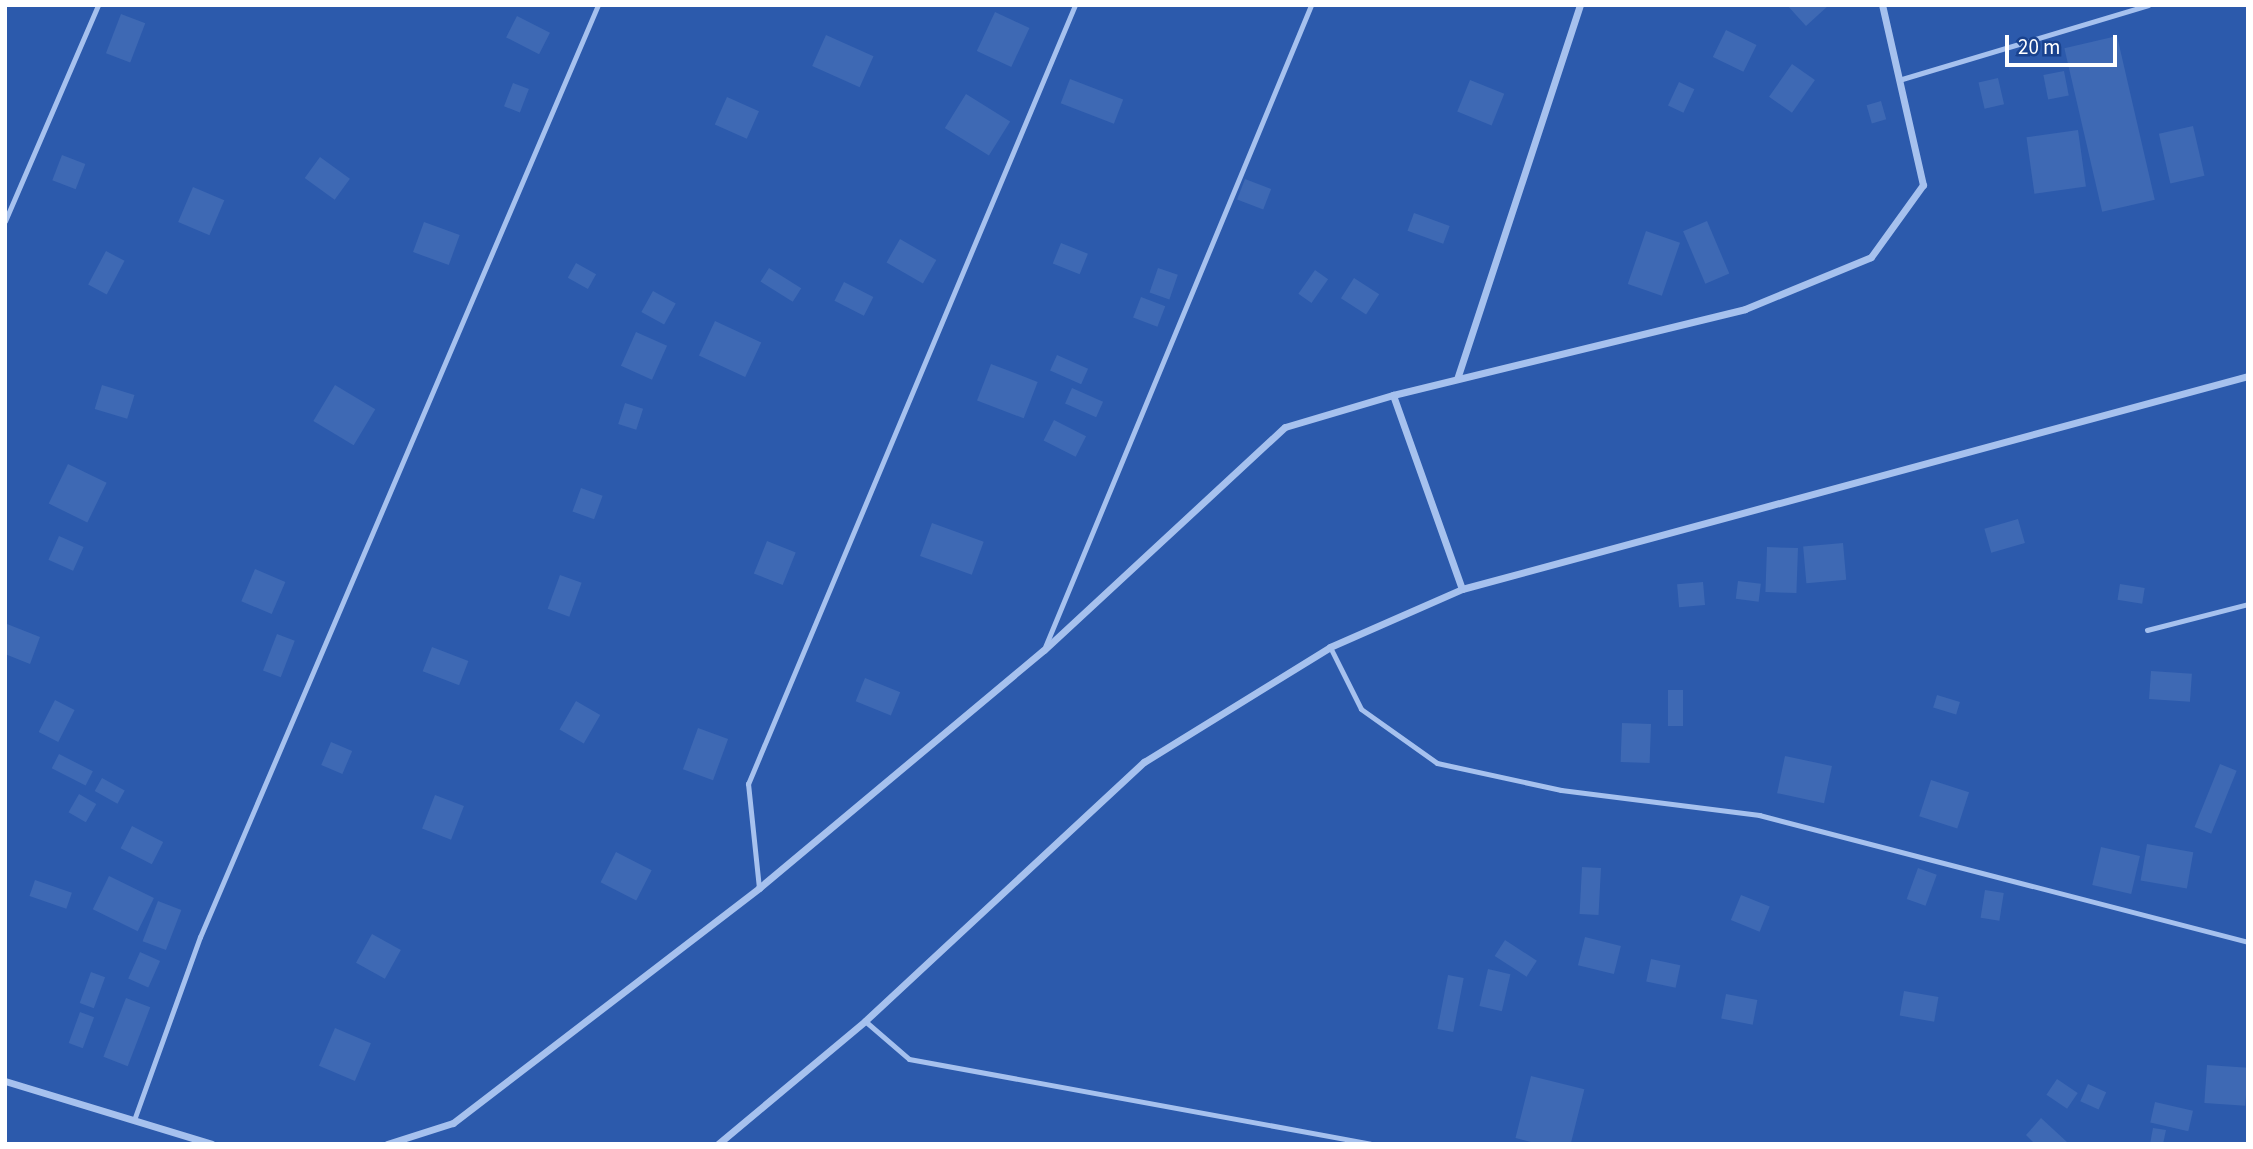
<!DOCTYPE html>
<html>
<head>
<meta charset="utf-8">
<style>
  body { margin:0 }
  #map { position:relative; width:2253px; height:1149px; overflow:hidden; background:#19428e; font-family:"Source Sans 3",sans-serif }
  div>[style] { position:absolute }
  .green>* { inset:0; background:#2c5aac; transform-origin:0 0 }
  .building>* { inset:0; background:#3e69b4; transform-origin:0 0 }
  .service>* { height:5px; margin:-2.5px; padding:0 2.5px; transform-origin:2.5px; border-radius:2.5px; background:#a6c1ee }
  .minor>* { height:7px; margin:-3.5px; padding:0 3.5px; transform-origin:3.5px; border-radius:3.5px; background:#a6c1ee }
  span { translate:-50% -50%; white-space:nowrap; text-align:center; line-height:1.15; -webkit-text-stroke:7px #19428e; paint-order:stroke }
  .frame { position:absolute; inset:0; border:7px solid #fff; pointer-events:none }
  .scale { position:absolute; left:2005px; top:35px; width:112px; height:32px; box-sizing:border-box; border:4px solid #fff; border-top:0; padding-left:9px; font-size:21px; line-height:24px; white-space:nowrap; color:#fff; -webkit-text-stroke:5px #19428e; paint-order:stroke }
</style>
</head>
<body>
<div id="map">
  <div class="green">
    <i style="left:5px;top:5px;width:2243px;height:1139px"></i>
  </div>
  <div class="building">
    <i style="clip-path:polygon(1787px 5px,1829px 5px,1806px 26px)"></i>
    <i style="left:995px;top:12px;width:38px;height:43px;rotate:25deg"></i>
    <i style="left:121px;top:14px;width:26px;height:42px;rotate:21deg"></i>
    <i style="left:517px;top:16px;width:37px;height:24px;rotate:27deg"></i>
    <i style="left:1726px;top:30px;width:34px;height:30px;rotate:26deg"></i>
    <i style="left:826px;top:35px;width:52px;height:34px;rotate:24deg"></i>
    <i style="left:2117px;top:36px;width:168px;height:54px;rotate:77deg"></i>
    <i style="left:1792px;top:64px;width:28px;height:40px;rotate:35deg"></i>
    <i style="left:2064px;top:71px;width:25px;height:21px;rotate:79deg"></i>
    <i style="left:1998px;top:78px;width:27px;height:20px;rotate:77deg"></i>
    <i style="left:1070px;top:79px;width:57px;height:26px;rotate:21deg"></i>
    <i style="left:1470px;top:80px;width:37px;height:34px;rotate:22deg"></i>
    <i style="left:1679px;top:82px;width:17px;height:26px;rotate:25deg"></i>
    <i style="left:513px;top:83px;width:17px;height:25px;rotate:21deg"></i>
    <i style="left:966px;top:94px;width:52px;height:40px;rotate:32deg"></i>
    <i style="left:727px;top:97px;width:35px;height:30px;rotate:24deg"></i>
    <i style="left:1881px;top:101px;width:19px;height:15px;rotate:74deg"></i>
    <i style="left:2193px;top:126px;width:51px;height:35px;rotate:77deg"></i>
    <i style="left:2078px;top:130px;width:57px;height:52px;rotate:82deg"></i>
    <i style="left:62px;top:155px;width:25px;height:27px;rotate:21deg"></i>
    <i style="left:320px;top:157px;width:37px;height:26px;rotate:36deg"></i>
    <i style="left:1245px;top:179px;width:28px;height:22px;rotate:21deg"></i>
    <i style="left:193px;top:187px;width:34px;height:38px;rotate:23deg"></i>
    <i style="left:1414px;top:213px;width:38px;height:19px;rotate:20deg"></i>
    <i style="left:1707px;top:221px;width:57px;height:26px;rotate:67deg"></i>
    <i style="left:424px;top:222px;width:38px;height:32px;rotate:20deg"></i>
    <i style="left:1646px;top:231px;width:36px;height:56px;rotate:19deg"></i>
    <i style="left:900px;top:239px;width:42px;height:27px;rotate:30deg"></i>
    <i style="left:1061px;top:243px;width:29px;height:22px;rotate:22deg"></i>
    <i style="left:106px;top:251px;width:21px;height:38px;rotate:28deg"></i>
    <i style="left:576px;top:263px;width:23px;height:17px;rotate:29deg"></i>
    <i style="left:769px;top:268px;width:38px;height:16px;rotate:32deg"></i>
    <i style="left:1158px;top:268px;width:21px;height:26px;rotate:19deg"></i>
    <i style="left:1315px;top:270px;width:16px;height:29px;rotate:35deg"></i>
    <i style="left:1354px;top:278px;width:30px;height:24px;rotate:33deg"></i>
    <i style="left:844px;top:282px;width:33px;height:21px;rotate:27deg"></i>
    <i style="left:653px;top:291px;width:26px;height:24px;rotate:29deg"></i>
    <i style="left:1141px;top:297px;width:26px;height:22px;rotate:21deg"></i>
    <i style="left:715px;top:321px;width:51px;height:38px;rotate:25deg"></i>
    <i style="left:636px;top:332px;width:34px;height:37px;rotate:24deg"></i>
    <i style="left:1057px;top:355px;width:34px;height:17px;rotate:24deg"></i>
    <i style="left:991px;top:364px;width:50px;height:39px;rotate:21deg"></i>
    <i style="left:102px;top:385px;width:34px;height:25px;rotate:17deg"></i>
    <i style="left:335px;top:385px;width:47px;height:42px;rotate:31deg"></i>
    <i style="left:1072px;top:388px;width:34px;height:17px;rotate:24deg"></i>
    <i style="left:625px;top:403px;width:19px;height:22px;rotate:18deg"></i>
    <i style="left:1054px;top:420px;width:36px;height:23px;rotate:27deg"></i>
    <i style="left:68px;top:464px;width:43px;height:44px;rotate:26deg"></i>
    <i style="left:581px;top:488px;width:23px;height:25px;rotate:20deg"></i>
    <i style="left:2018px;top:519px;width:25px;height:35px;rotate:74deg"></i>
    <i style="left:932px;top:523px;width:55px;height:35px;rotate:20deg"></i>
    <i style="left:59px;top:536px;width:27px;height:26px;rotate:24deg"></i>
    <i style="left:767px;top:541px;width:31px;height:35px;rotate:22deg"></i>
    <i style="left:1843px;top:543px;width:37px;height:40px;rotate:85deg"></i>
    <i style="left:1767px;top:547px;width:31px;height:45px;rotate:2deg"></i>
    <i style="left:255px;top:569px;width:33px;height:35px;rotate:23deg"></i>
    <i style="left:560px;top:575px;width:23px;height:36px;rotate:20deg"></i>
    <i style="left:1738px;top:581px;width:23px;height:18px;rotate:7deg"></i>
    <i style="left:1703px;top:582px;width:23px;height:26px;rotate:85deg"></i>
    <i style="left:2120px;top:584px;width:25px;height:16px;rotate:9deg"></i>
    <i style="clip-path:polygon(7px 624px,40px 637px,30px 664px,5px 654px)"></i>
    <i style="left:277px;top:634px;width:19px;height:39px;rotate:21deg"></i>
    <i style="left:432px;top:647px;width:39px;height:26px;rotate:21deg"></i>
    <i style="left:2151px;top:671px;width:41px;height:28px;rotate:4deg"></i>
    <i style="left:865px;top:678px;width:38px;height:25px;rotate:22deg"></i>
    <i style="left:1668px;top:690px;width:15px;height:36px"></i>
    <i style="left:1937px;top:695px;width:24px;height:13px;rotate:17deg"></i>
    <i style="left:55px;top:700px;width:22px;height:36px;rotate:27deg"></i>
    <i style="left:576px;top:701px;width:28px;height:33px;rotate:30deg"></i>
    <i style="left:1622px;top:723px;width:29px;height:39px;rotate:2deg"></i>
    <i style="left:698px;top:728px;width:32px;height:44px;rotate:20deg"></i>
    <i style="left:331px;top:742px;width:23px;height:25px;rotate:23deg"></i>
    <i style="left:59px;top:754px;width:38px;height:16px;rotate:27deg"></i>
    <i style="left:1785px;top:756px;width:48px;height:38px;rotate:12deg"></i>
    <i style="left:2220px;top:764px;width:18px;height:68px;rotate:22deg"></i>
    <i style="left:102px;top:778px;width:26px;height:15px;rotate:29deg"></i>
    <i style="left:1931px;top:780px;width:40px;height:38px;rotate:18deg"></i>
    <i style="left:79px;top:794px;width:20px;height:21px;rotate:30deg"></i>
    <i style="left:435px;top:795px;width:31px;height:36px;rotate:21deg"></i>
    <i style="left:132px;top:826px;width:35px;height:25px;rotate:27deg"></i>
    <i style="left:2147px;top:844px;width:47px;height:37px;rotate:10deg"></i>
    <i style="left:2101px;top:847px;width:40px;height:39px;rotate:13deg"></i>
    <i style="left:616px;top:852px;width:40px;height:34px;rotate:27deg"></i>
    <i style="left:1582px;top:867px;width:19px;height:47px;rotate:3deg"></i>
    <i style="left:1918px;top:868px;width:20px;height:33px;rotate:20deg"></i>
    <i style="left:109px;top:876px;width:50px;height:37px;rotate:26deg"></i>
    <i style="left:35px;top:880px;width:39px;height:17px;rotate:19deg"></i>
    <i style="left:1985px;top:890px;width:19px;height:28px;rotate:9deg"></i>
    <i style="left:1741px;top:895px;width:31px;height:27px;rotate:22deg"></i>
    <i style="left:158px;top:901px;width:25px;height:43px;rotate:21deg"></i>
    <i style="left:372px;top:934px;width:33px;height:33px;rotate:29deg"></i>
    <i style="left:1585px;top:937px;width:37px;height:29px;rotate:14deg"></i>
    <i style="left:1505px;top:940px;width:38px;height:19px;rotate:33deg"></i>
    <i style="left:140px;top:952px;width:22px;height:29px;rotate:24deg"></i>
    <i style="left:1651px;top:959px;width:30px;height:23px;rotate:12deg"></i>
    <i style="left:1488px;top:969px;width:23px;height:38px;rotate:13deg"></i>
    <i style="left:91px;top:972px;width:15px;height:33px;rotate:20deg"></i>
    <i style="left:1448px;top:975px;width:16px;height:55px;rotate:11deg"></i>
    <i style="left:1904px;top:991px;width:35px;height:25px;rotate:10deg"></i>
    <i style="left:1726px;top:994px;width:32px;height:25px;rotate:11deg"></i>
    <i style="left:126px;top:998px;width:26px;height:63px;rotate:21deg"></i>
    <i style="left:80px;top:1012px;width:15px;height:33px;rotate:20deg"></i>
    <i style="left:335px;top:1028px;width:39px;height:41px;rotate:23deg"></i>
    <i style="left:2207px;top:1065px;width:41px;height:38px;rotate:4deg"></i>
    <i style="left:1531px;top:1076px;width:55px;height:64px;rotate:14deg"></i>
    <i style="left:2057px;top:1079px;width:25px;height:19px;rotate:34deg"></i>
    <i style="left:2088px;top:1084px;width:20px;height:19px;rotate:24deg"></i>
    <i style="left:2155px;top:1102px;width:39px;height:21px;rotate:13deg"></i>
    <i style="clip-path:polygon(2041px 1118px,2067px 1142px,2066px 1144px,2035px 1144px,2026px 1135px)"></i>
    <i style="clip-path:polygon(2153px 1128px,2166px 1130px,2163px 1144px,2150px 1144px)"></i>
  </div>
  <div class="service">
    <i style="left:1902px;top:79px;width:257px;rotate:-16.7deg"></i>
    <i style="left:5px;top:221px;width:235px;rotate:-66.7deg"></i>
    <i style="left:2147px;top:630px;width:104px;rotate:-14.4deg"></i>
    <i style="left:1045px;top:647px;width:695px;rotate:-67.49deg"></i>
    <i style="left:1330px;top:647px;width:69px;rotate:63.4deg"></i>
    <i style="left:1361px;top:709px;width:93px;rotate:35.4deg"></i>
    <i style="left:1437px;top:763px;width:127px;rotate:12.3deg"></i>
    <i style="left:1561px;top:790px;width:200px;rotate:7.2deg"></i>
    <i style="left:1759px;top:815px;width:505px;rotate:14.56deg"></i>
    <i style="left:759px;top:888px;width:105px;rotate:-96deg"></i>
    <i style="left:748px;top:784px;width:845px;rotate:-67.23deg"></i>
    <i style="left:865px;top:1021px;width:58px;rotate:40.8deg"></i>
    <i style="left:909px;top:1059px;width:469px;rotate:10.4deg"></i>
    <i style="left:134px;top:1120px;width:195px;rotate:-70.2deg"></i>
    <i style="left:200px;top:937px;width:1013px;rotate:-66.88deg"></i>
  </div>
  <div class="minor">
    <i style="left:1457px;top:379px;width:394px;rotate:-71.8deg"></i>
    <i style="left:1462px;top:589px;width:206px;rotate:-109.6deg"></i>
    <i style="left:1393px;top:395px;width:362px;rotate:-13.7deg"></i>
    <i style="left:1745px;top:309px;width:136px;rotate:-22.4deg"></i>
    <i style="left:1871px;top:257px;width:89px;rotate:-54.2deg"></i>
    <i style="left:1923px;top:185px;width:185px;rotate:-102.8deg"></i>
    <i style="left:5px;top:1081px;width:216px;rotate:16.9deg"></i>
    <i style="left:387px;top:1144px;width:69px;rotate:-17.7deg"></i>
    <i style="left:453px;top:1123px;width:386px;rotate:-37.5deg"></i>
    <i style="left:759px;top:888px;width:371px;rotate:-39.9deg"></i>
    <i style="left:1044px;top:650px;width:328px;rotate:-42.8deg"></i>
    <i style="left:1285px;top:427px;width:113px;rotate:-16.5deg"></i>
    <i style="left:718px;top:1144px;width:192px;rotate:-39.9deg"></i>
    <i style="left:865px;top:1021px;width:381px;rotate:-42.9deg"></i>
    <i style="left:1144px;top:762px;width:219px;rotate:-31.7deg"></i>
    <i style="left:1330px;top:647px;width:144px;rotate:-23.7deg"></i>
    <i style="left:1462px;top:589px;width:814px;rotate:-15.16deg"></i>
  </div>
  <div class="frame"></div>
  <div class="scale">20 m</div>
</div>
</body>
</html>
